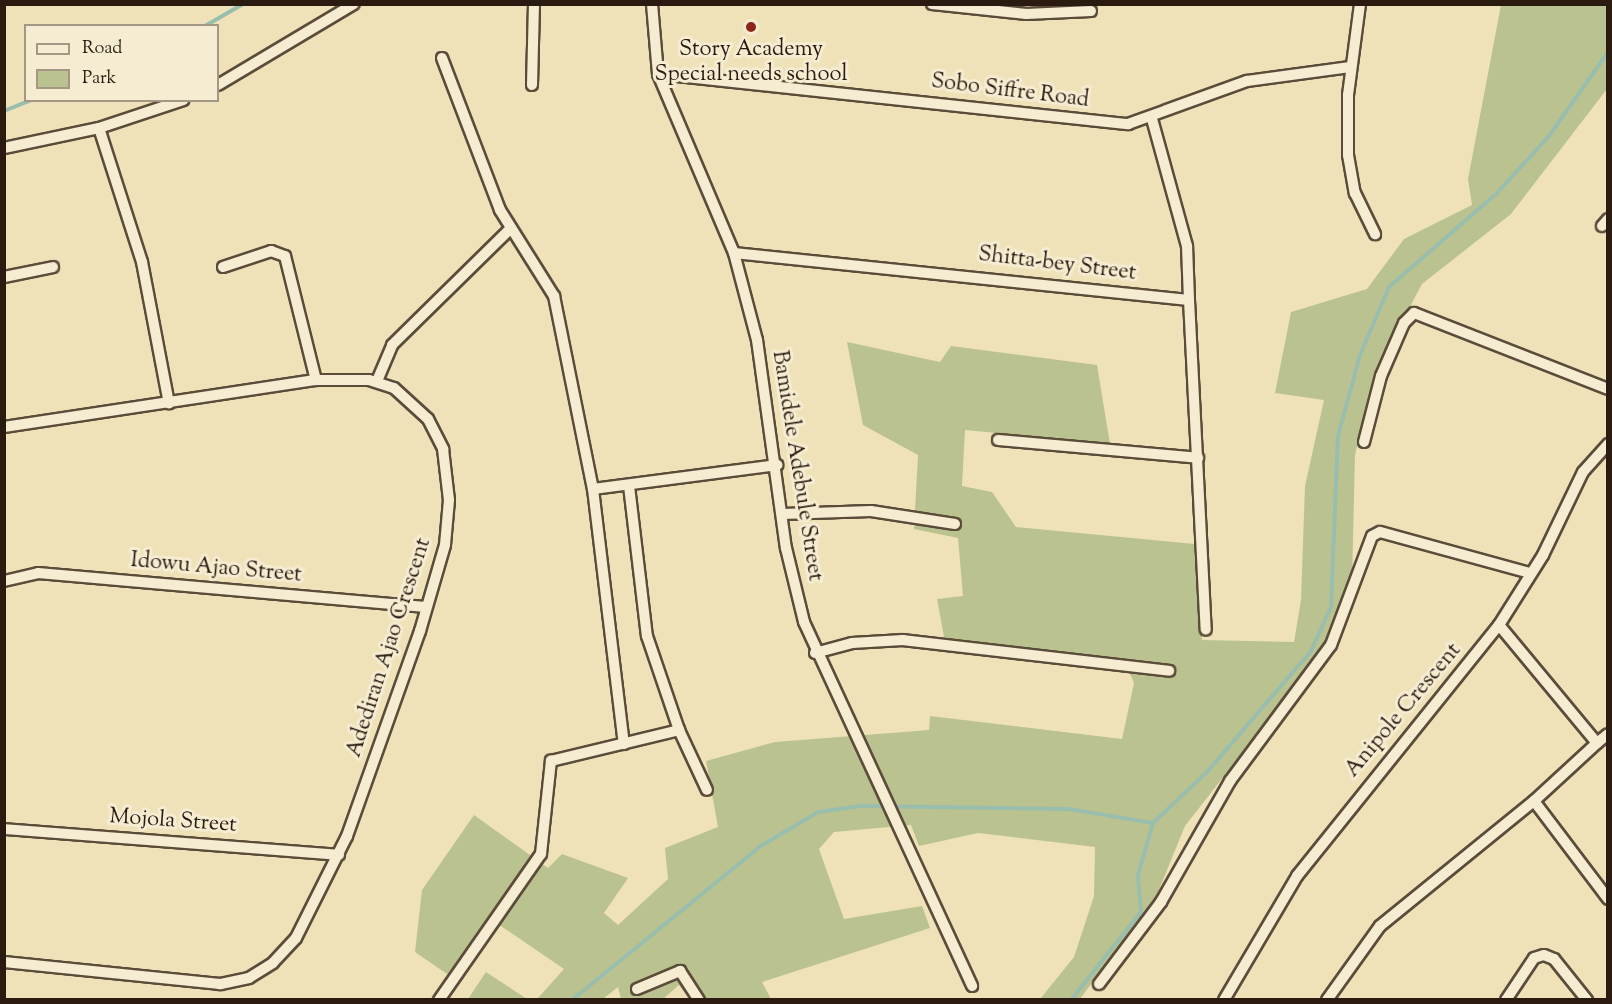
<!DOCTYPE html>
<html>
<head>
<meta charset="utf-8">
<style>
  body { margin:0 }
  #map { position:relative; width:1612px; height:1004px; overflow:hidden; background:#efe2b9; font-family:"Sorts Mill Goudy",serif }
  div>[style] { position:absolute }
  .green>* { inset:0; background:#bac38f }
  .stream>* { height:4px; margin:-2px; padding:0 2px; transform-origin:2px; border-radius:2px; background:#9abead }
  .roads { filter:drop-shadow(2px 0 #5b4c3a) drop-shadow(-2px 0 #5b4c3a) drop-shadow(0 2px #5b4c3a) drop-shadow(0 -2px #5b4c3a) }
  .minor>* { height:10px; margin:-5px; padding:0 5px; transform-origin:5px; border-radius:5px; background:#f5ecd2 }
  .dots>* { width:16px; height:16px; translate:-50% -50%; box-sizing:border-box; border:3px solid #f5ecd2; border-radius:50% }
  span { translate:-50% -50%; white-space:nowrap; text-align:center; line-height:1.15; -webkit-text-stroke:6px #f5ecd2; paint-order:stroke }
  .poi-label { font-size:22px; color:#2a1a10 }
  .street-label { font-size:22px; color:#2a1a10 }
  .frame { position:absolute; inset:0; border:6px solid #2a1a10; pointer-events:none }
  .legend { position:absolute; left:24px; top:24px; width:195px; height:78px; box-sizing:border-box; background:#f5ecd2; border:2px solid #a49884; margin:0; padding:8px 10px; list-style:none; font-size:18px; color:#2a1a10 }
  .legend li { display:flex; align-items:center; gap:12px; height:30px }
  .legend b { width:30px; border:2px solid #a49884 }
</style>
</head>
<body>
<div id="map">
  <div class="green">
    <i style="clip-path:polygon(1501px 5px,1607px 5px,1607px 89px,1511px 214px,1422px 284px,1374px 374px,1355px 455px,1352px 584px,1335px 634px,1185px 826px,1156px 897px,1080px 999px,1040px 999px,1074px 957px,1094px 896px,1095px 847px,978px 833px,919px 846px,911px 825px,834px 832px,819px 849px,844px 919px,922px 906px,930px 928px,762px 982px,771px 999px,690px 999px,679px 985px,663px 999px,621px 999px,618px 987px,603px 999px,537px 999px,564px 969px,495px 922px,447px 974px,415px 952px,422px 890px,474px 815px,548px 868px,562px 854px,628px 878px,604px 913px,618px 925px,668px 879px,665px 848px,718px 827px,706px 761px,775px 742px,929px 730px,930px 716px,1122px 739px,1134px 683px,1124px 660px,945px 642px,937px 599px,963px 596px,958px 538px,914px 529px,918px 455px,863px 425px,847px 342px,940px 362px,951px 346px,1097px 365px,1110px 444px,965px 430px,962px 486px,992px 492px,1016px 527px,1195px 544px,1202px 640px,1294px 642px,1301px 600px,1305px 486px,1324px 400px,1275px 393px,1291px 312px,1367px 289px,1404px 239px,1472px 205px,1468px 179px)"></i>
    <i style="clip-path:polygon(486px 972px,527px 999px,468px 999px)"></i>
  </div>
  <div class="stream">
    <i style="left:205px;top:26px;width:44px;rotate:-30.1deg"></i>
    <i style="left:4px;top:111px;width:29px;rotate:-22deg"></i>
    <i style="left:572px;top:1000px;width:244px;rotate:-39.2deg"></i>
    <i style="left:761px;top:846px;width:66px;rotate:-30.8deg"></i>
    <i style="left:818px;top:812px;width:43px;rotate:-7.9deg"></i>
    <i style="left:861px;top:806px;width:208px;rotate:0.8deg"></i>
    <i style="left:1069px;top:809px;width:85px;rotate:9.5deg"></i>
    <i style="left:1071px;top:1000px;width:112px;rotate:-51.5deg"></i>
    <i style="left:1141px;top:912px;width:37px;rotate:-95deg"></i>
    <i style="left:1138px;top:875px;width:54px;rotate:-73.9deg"></i>
    <i style="left:1153px;top:823px;width:74px;rotate:-43.4deg"></i>
    <i style="left:1207px;top:772px;width:160px;rotate:-49.3deg"></i>
    <i style="left:1311px;top:651px;width:48px;rotate:-65.6deg"></i>
    <i style="left:1331px;top:607px;width:171px;rotate:-87.7deg"></i>
    <i style="left:1338px;top:436px;width:84px;rotate:-74.8deg"></i>
    <i style="left:1360px;top:355px;width:74px;rotate:-66.9deg"></i>
    <i style="left:1389px;top:287px;width:143px;rotate:-41deg"></i>
    <i style="left:1497px;top:193px;width:77px;rotate:-47.6deg"></i>
    <i style="left:1549px;top:136px;width:103px;rotate:-54.9deg"></i>
  </div>
  <div class="roads">
    <div class="minor">
      <i style="left:652px;top:4px;width:70px;rotate:85.1deg"></i>
      <i style="left:658px;top:74px;width:194px;rotate:67deg"></i>
      <i style="left:734px;top:253px;width:90px;rotate:75.2deg"></i>
      <i style="left:757px;top:340px;width:210px;rotate:82.1deg"></i>
      <i style="left:786px;top:548px;width:76px;rotate:76.3deg"></i>
      <i style="left:804px;top:622px;width:401px;rotate:65.2deg"></i>
      <i style="left:932px;top:4px;width:95px;rotate:6.1deg"></i>
      <i style="left:1026px;top:14px;width:65px;rotate:-2.6deg"></i>
      <i style="left:1360px;top:4px;width:92px;rotate:97.5deg"></i>
      <i style="left:1348px;top:95px;width:60px;rotate:90deg"></i>
      <i style="left:1348px;top:155px;width:39px;rotate:80deg"></i>
      <i style="left:1355px;top:193px;width:46px;rotate:64deg"></i>
      <i style="left:442px;top:58px;width:163px;rotate:69.1deg"></i>
      <i style="left:500px;top:210px;width:102px;rotate:57.9deg"></i>
      <i style="left:554px;top:296px;width:197px;rotate:78.6deg"></i>
      <i style="left:593px;top:489px;width:186px;rotate:-7.4deg"></i>
      <i style="left:658px;top:74px;width:473px;rotate:6.1deg"></i>
      <i style="left:1128px;top:124px;width:127px;rotate:-19.9deg"></i>
      <i style="left:1247px;top:81px;width:104px;rotate:-7.7deg"></i>
      <i style="left:218px;top:85px;width:158px;rotate:-30.8deg"></i>
      <i style="left:532px;top:85px;width:81px;rotate:-88.6deg"></i>
      <i style="left:99px;top:128px;width:141px;rotate:72.2deg"></i>
      <i style="left:142px;top:262px;width:144px;rotate:79.2deg"></i>
      <i style="left:4px;top:148px;width:97px;rotate:-11.9deg"></i>
      <i style="left:99px;top:128px;width:89px;rotate:-18.4deg"></i>
      <i style="left:1602px;top:226px;width:9px;rotate:-49deg"></i>
      <i style="left:734px;top:253px;width:457px;rotate:5.9deg"></i>
      <i style="left:1189px;top:300px;width:54px;rotate:-92.1deg"></i>
      <i style="left:1187px;top:246px;width:132px;rotate:-105.4deg"></i>
      <i style="left:223px;top:267px;width:51px;rotate:-18.4deg"></i>
      <i style="left:271px;top:251px;width:15px;rotate:20deg"></i>
      <i style="left:285px;top:256px;width:128px;rotate:76deg"></i>
      <i style="left:4px;top:277px;width:50px;rotate:-11.5deg"></i>
      <i style="left:1189px;top:300px;width:330px;rotate:87.1deg"></i>
      <i style="left:377px;top:381px;width:39px;rotate:-67deg"></i>
      <i style="left:392px;top:345px;width:165px;rotate:-44.5deg"></i>
      <i style="left:4px;top:427px;width:316px;rotate:-8.6deg"></i>
      <i style="left:316px;top:380px;width:53px"></i>
      <i style="left:369px;top:380px;width:26px;rotate:18deg"></i>
      <i style="left:394px;top:388px;width:46px;rotate:42.4deg"></i>
      <i style="left:428px;top:419px;width:34px;rotate:63deg"></i>
      <i style="left:443px;top:449px;width:51px;rotate:83.3deg"></i>
      <i style="left:449px;top:500px;width:45px;rotate:95.1deg"></i>
      <i style="left:445px;top:545px;width:90px;rotate:106.2deg"></i>
      <i style="left:420px;top:631px;width:218px;rotate:109.6deg"></i>
      <i style="left:347px;top:836px;width:114px;rotate:116.6deg"></i>
      <i style="left:296px;top:938px;width:34px;rotate:133deg"></i>
      <i style="left:273px;top:963px;width:28px;rotate:148deg"></i>
      <i style="left:249px;top:978px;width:30px;rotate:168deg"></i>
      <i style="left:220px;top:984px;width:217px;rotate:-174.2deg"></i>
      <i style="left:998px;top:440px;width:201px;rotate:5.1deg"></i>
      <i style="left:1364px;top:442px;width:68px;rotate:-75.6deg"></i>
      <i style="left:1381px;top:376px;width:58px;rotate:-66.5deg"></i>
      <i style="left:1404px;top:323px;width:14px;rotate:-45deg"></i>
      <i style="left:1414px;top:313px;width:208px;rotate:21.4deg"></i>
      <i style="left:629px;top:486px;width:151px;rotate:83.2deg"></i>
      <i style="left:647px;top:636px;width:99px;rotate:71.2deg"></i>
      <i style="left:679px;top:730px;width:66px;rotate:65deg"></i>
      <i style="left:593px;top:489px;width:257px;rotate:83.1deg"></i>
      <i style="left:783px;top:514px;width:88px;rotate:-2deg"></i>
      <i style="left:871px;top:511px;width:85px;rotate:8.8deg"></i>
      <i style="left:4px;top:581px;width:35px;rotate:-13deg"></i>
      <i style="left:38px;top:573px;width:389px;rotate:5deg"></i>
      <i style="left:1499px;top:625px;width:153px;rotate:50.3deg"></i>
      <i style="left:1597px;top:743px;width:86px;rotate:137.4deg"></i>
      <i style="left:1534px;top:801px;width:123px;rotate:52.9deg"></i>
      <i style="left:815px;top:653px;width:38px;rotate:-15deg"></i>
      <i style="left:852px;top:643px;width:51px;rotate:-3.4deg"></i>
      <i style="left:903px;top:640px;width:268px;rotate:6.6deg"></i>
      <i style="left:1597px;top:743px;width:14px;rotate:-39deg"></i>
      <i style="left:4px;top:829px;width:336px;rotate:4.4deg"></i>
      <i style="left:1099px;top:984px;width:103px;rotate:-52.9deg"></i>
      <i style="left:1161px;top:902px;width:139px;rotate:-60.3deg"></i>
      <i style="left:1230px;top:781px;width:169px;rotate:-53.4deg"></i>
      <i style="left:1331px;top:645px;width:116px;rotate:-69.4deg"></i>
      <i style="left:1372px;top:536px;width:9px;rotate:-27deg"></i>
      <i style="left:1380px;top:532px;width:156px;rotate:15.3deg"></i>
      <i style="left:637px;top:989px;width:47px;rotate:-22.7deg"></i>
      <i style="left:680px;top:971px;width:35px;rotate:57deg"></i>
      <i style="left:439px;top:1000px;width:178px;rotate:-55.1deg"></i>
      <i style="left:541px;top:854px;width:94px;rotate:-83.9deg"></i>
      <i style="left:551px;top:761px;width:132px;rotate:-13.6deg"></i>
      <i style="left:1224px;top:1000px;width:144px;rotate:-59.5deg"></i>
      <i style="left:1297px;top:876px;width:322px;rotate:-51.2deg"></i>
      <i style="left:1499px;top:625px;width:83px;rotate:-57.8deg"></i>
      <i style="left:1543px;top:555px;width:92px;rotate:-64.3deg"></i>
      <i style="left:1583px;top:472px;width:38px;rotate:-48deg"></i>
      <i style="left:1327px;top:1000px;width:91px;rotate:-54.4deg"></i>
      <i style="left:1380px;top:926px;width:198px;rotate:-39.1deg"></i>
      <i style="left:1506px;top:1000px;width:50px;rotate:-56.3deg"></i>
      <i style="left:1534px;top:958px;width:10px;rotate:-17deg"></i>
      <i style="left:1544px;top:955px;width:11px;rotate:22deg"></i>
      <i style="left:1554px;top:959px;width:53px;rotate:51.2deg"></i>
    </div>
  </div>
  <div class="dots">
    <i style="left:751px;top:27px;background:#8f2418"></i>
  </div>
  <div class="poi-label">
    <span style="left:751px;top:63px">Story Academy<br>Special needs school</span>
  </div>
  <div class="street-label">
    <span style="left:1010px;top:92px;rotate:7deg">Sobo Siffre Road</span>
    <span style="left:1057px;top:265px;rotate:7deg">Shitta-bey Street</span>
    <span style="left:796px;top:466px;rotate:81deg">Bamidele Adebule Street</span>
    <span style="left:216px;top:569px;rotate:5deg">Idowu Ajao Street</span>
    <span style="left:390px;top:648px;rotate:-72deg">Adediran Ajao Crescent</span>
    <span style="left:1404px;top:711px;rotate:-50deg">Anipole Crescent</span>
    <span style="left:173px;top:822px;rotate:4deg">Mojola Street</span>
  </div>
  <div class="frame"></div>
  <ul class="legend">
  <li><b style="height:8px;background:#f5ecd2"></b>Road</li>
  <li><b style="height:16px;background:#bac38f"></b>Park</li>
  </ul>
</div>
</body>
</html>
